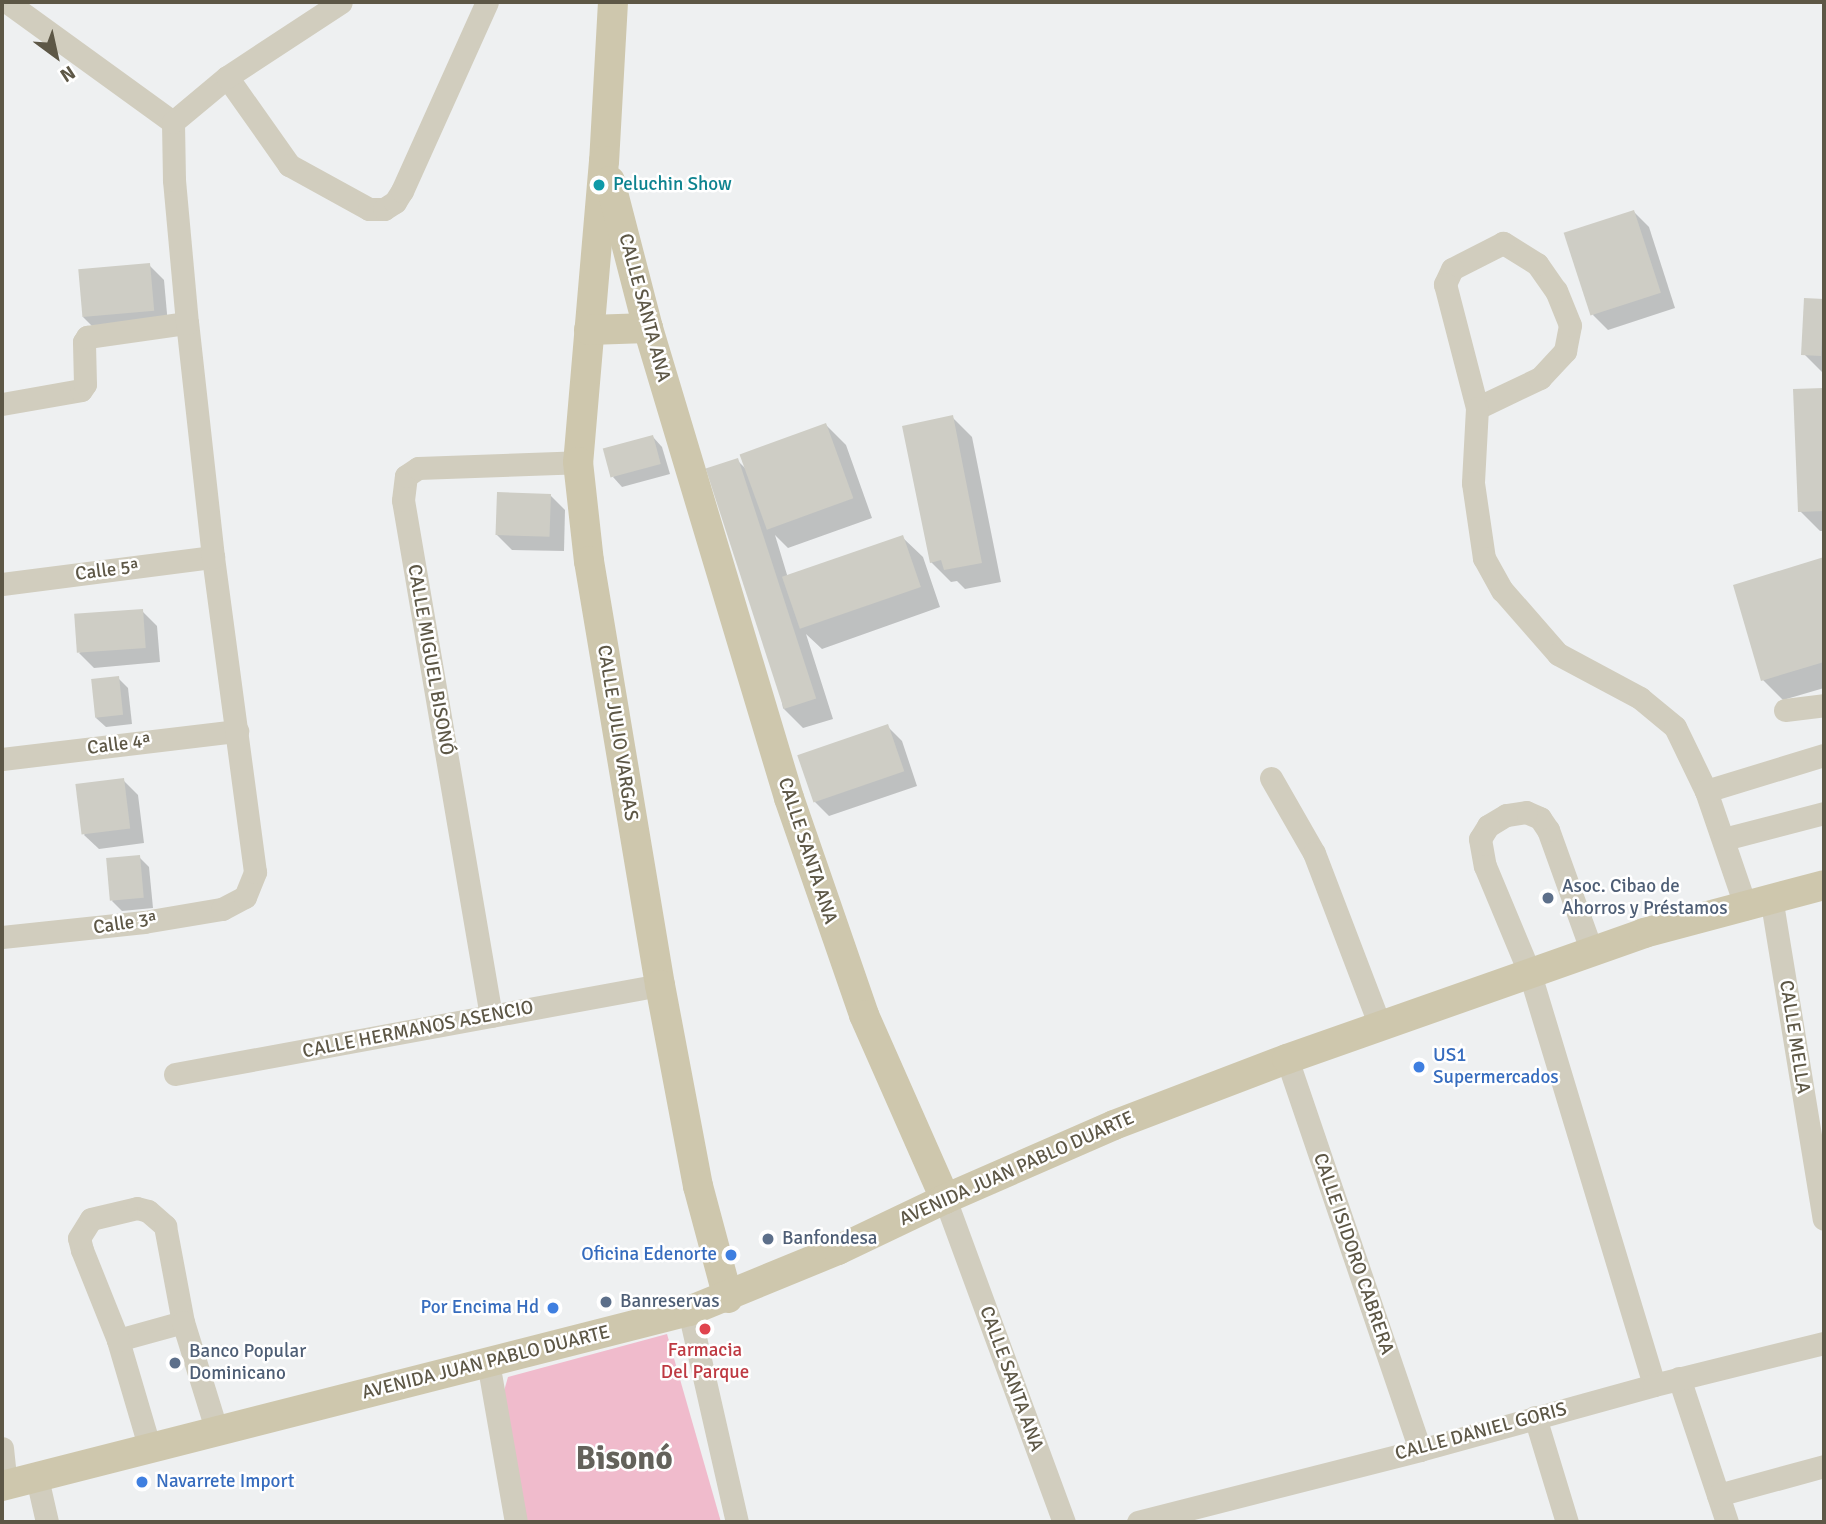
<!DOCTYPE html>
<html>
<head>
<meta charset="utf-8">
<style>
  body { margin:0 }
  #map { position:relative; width:1826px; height:1524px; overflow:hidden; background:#eef0f1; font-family:Signika,sans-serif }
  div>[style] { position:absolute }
  .green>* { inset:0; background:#f0bbcc }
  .shadow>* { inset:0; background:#0003 }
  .building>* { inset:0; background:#cecdc5; transform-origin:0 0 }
  .minor>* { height:23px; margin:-11.5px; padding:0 11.5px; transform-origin:11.5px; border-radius:11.5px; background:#d1cdbe }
  .major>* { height:30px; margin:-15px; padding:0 15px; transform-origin:15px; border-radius:15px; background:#cec7ad }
  .dots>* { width:19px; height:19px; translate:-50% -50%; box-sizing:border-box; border:4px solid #fff; border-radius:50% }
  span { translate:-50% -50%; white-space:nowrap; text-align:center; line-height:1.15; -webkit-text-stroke:5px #fff; paint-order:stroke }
  .culture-label { font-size:19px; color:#0d838f }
  .left { translate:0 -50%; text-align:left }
  .street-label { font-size:19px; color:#5d5746 }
  .service-label { font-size:19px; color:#4e5e75 }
  .shop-label { font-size:19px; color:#366cbe }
  .right { translate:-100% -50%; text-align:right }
  .health-label { font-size:19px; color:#be3a42 }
  .town-label { font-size:33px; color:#64625b; font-weight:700 }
  .frame { position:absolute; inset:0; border:4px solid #5d5746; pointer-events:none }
  .north { position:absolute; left:21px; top:21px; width:70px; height:70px; -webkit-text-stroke:5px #fff; paint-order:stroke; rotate:147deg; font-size:19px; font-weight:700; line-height:28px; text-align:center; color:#5d5746 }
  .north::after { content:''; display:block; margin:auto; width:24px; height:32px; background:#5d5746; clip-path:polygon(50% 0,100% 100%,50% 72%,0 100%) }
</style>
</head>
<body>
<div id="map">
  <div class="green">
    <i style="clip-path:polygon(667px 1334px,721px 1522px,524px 1522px,502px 1398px,508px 1377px)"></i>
  </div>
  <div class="shadow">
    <i style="clip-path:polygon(1634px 212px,1649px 227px,1675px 308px,1608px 330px,1593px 315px)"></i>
    <i style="clip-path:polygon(149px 265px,164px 280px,168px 325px,98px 332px,83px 317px)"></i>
    <i style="clip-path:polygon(1806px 300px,1824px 301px,1824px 374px,1804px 354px)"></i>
    <i style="clip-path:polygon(1824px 390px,1824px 531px,1820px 531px,1800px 511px,1795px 391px)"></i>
    <i style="clip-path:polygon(952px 417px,972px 437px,1001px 582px,965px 589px,957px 581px,951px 582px,931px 562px)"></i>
    <i style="clip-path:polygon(826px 425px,846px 445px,872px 518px,788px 548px,775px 535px,788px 578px,902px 537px,923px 557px,940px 607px,822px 649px,806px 634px,833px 719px,803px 728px,783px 708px,737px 460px,747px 470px)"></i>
    <i style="clip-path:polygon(653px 437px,662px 447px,670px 474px,622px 487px,613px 477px)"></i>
    <i style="clip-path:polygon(550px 495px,565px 510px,564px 551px,512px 550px,497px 535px)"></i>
    <i style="clip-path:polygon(1824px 559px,1824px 688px,1783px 700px,1763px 680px,1735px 586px)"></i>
    <i style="clip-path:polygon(142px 611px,157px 626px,160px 662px,94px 668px,79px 653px)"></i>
    <i style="clip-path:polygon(118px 678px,128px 688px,132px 724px,106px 727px,96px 718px)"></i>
    <i style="clip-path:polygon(887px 726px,902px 741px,917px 786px,829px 816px,814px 801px)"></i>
    <i style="clip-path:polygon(123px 780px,138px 795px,144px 843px,99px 849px,84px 835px)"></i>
    <i style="clip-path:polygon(139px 857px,149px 867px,153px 908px,122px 911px,112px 901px)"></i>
  </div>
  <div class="building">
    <i style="left:1634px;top:210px;width:87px;height:74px;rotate:72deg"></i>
    <i style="left:150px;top:263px;width:48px;height:72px;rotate:85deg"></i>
    <i style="left:1804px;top:298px;width:20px;height:57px;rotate:3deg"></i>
    <i style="clip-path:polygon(1824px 388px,1824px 511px,1798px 512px,1793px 389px)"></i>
    <i style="clip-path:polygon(953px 415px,982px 563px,944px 570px,941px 560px,930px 563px,902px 426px)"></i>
    <i style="left:826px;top:423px;width:80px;height:92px;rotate:70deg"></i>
    <i style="left:653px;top:435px;width:30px;height:52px;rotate:75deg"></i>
    <i style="left:738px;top:458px;width:253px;height:34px;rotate:72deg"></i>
    <i style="left:497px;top:492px;width:54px;height:43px;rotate:2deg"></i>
    <i style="left:903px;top:535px;width:55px;height:128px;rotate:71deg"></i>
    <i style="clip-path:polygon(1824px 557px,1824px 662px,1761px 681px,1733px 585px)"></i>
    <i style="left:143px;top:609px;width:39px;height:69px;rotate:86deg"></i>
    <i style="left:119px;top:676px;width:39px;height:28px;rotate:84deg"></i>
    <i style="left:888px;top:724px;width:50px;height:96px;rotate:71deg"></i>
    <i style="left:124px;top:778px;width:51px;height:49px;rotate:83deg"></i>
    <i style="left:140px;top:855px;width:43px;height:34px;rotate:85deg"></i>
  </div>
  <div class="minor">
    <i style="left:7px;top:2px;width:205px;rotate:35.9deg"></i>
    <i style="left:227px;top:77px;width:108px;rotate:54.8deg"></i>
    <i style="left:289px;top:165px;width:91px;rotate:28.8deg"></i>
    <i style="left:369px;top:209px;width:15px"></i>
    <i style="left:384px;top:209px;width:13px;rotate:-32deg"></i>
    <i style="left:395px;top:202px;width:13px;rotate:-58deg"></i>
    <i style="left:402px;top:191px;width:207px;rotate:-65.8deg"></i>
    <i style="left:2px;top:404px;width:80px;rotate:-10deg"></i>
    <i style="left:81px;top:390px;width:7px;rotate:-56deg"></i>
    <i style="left:85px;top:384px;width:42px;rotate:-91.4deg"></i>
    <i style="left:84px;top:342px;width:6px;rotate:-59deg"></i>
    <i style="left:87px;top:337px;width:101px;rotate:-8deg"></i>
    <i style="left:1477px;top:408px;width:70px;rotate:-25.5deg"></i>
    <i style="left:1540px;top:378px;width:37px;rotate:-47deg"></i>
    <i style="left:1565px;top:351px;width:26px;rotate:-79deg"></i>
    <i style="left:1570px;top:325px;width:37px;rotate:-112deg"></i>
    <i style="left:1556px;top:291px;width:33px;rotate:-125deg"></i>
    <i style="left:1537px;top:264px;width:40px;rotate:-148deg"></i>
    <i style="left:1503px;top:243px;width:57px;rotate:153deg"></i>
    <i style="left:1452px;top:269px;width:17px;rotate:115deg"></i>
    <i style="left:1445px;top:284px;width:128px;rotate:75.5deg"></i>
    <i style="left:1477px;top:408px;width:75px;rotate:93.1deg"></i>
    <i style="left:1473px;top:483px;width:76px;rotate:81.7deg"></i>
    <i style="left:1484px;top:558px;width:37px;rotate:61deg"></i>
    <i style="left:1502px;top:590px;width:85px;rotate:48.8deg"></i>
    <i style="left:1558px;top:654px;width:93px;rotate:28.2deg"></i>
    <i style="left:1640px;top:698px;width:45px;rotate:39.6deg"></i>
    <i style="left:1675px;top:727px;width:71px;rotate:64.2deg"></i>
    <i style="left:1706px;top:791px;width:124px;rotate:71.1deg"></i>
    <i style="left:2px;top:584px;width:213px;rotate:-7.3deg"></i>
    <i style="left:1785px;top:710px;width:39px;rotate:-7deg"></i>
    <i style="left:2px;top:759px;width:237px;rotate:-6.8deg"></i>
    <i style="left:1271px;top:778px;width:86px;rotate:60.2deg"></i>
    <i style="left:1314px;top:853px;width:185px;rotate:69.1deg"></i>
    <i style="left:1706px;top:791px;width:123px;rotate:-17deg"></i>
    <i style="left:1724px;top:839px;width:103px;rotate:-14.6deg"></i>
    <i style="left:1771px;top:897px;width:326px;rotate:80.7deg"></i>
    <i style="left:2px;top:937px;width:143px;rotate:-6deg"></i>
    <i style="left:144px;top:922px;width:79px;rotate:-9.5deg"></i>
    <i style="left:222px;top:909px;width:26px;rotate:-28deg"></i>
    <i style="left:245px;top:897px;width:27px;rotate:-68deg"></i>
    <i style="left:255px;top:872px;width:318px;rotate:-97.6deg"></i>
    <i style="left:213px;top:557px;width:235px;rotate:-96.3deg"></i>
    <i style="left:187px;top:323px;width:144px;rotate:-95.2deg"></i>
    <i style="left:174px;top:180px;width:58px;rotate:-91deg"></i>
    <i style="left:173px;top:122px;width:70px;rotate:-39.8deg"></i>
    <i style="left:227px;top:77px;width:136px;rotate:-33.3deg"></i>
    <i style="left:1592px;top:952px;width:130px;rotate:-109.8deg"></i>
    <i style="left:1548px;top:830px;width:14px;rotate:-124deg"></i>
    <i style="left:1540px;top:818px;width:15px;rotate:-157deg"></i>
    <i style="left:1526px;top:812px;width:20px;rotate:171deg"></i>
    <i style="left:1506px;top:815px;width:21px;rotate:149deg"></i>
    <i style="left:1488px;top:826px;width:15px;rotate:122deg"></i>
    <i style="left:1480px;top:839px;width:27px;rotate:80deg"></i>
    <i style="left:1485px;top:866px;width:117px;rotate:67.4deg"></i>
    <i style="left:1530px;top:974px;width:429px;rotate:73.2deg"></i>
    <i style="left:491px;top:1016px;width:523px;rotate:-99.68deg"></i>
    <i style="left:403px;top:500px;width:24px;rotate:-83deg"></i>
    <i style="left:406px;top:476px;width:14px;rotate:-34deg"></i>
    <i style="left:418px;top:468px;width:160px;rotate:-2.1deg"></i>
    <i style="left:1287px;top:1059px;width:413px;rotate:71.2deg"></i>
    <i style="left:175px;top:1074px;width:493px;rotate:-10.4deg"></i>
    <i style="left:945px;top:1199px;width:344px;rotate:69.8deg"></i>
    <i style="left:689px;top:1311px;width:216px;rotate:77.2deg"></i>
    <i style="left:118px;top:1340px;width:67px;rotate:-15.5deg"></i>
    <i style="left:488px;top:1362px;width:162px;rotate:80.1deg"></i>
    <i style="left:1679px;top:1378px;width:152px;rotate:71.6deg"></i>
    <i style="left:1535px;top:1417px;width:110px;rotate:73.1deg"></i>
    <i style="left:2px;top:1448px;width:37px;rotate:84deg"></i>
    <i style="left:150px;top:1449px;width:114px;rotate:-106.4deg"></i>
    <i style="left:118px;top:1340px;width:97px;rotate:-111.8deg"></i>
    <i style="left:82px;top:1250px;width:12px;rotate:-104deg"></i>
    <i style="left:79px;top:1238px;width:22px;rotate:-58deg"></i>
    <i style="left:91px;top:1219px;width:47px;rotate:-13.4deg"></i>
    <i style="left:137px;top:1208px;width:11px;rotate:15deg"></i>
    <i style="left:148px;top:1211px;width:23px;rotate:41deg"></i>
    <i style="left:165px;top:1226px;width:98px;rotate:79.4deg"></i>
    <i style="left:183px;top:1322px;width:115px;rotate:72.8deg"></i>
    <i style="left:37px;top:1478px;width:45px;rotate:77.2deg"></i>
    <i style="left:1718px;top:1495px;width:110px;rotate:-15.3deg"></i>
    <i style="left:1138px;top:1522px;width:291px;rotate:-14.3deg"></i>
    <i style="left:1420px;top:1450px;width:243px;rotate:-15.5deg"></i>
    <i style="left:1654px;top:1385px;width:175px;rotate:-13.9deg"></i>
  </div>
  <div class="major">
    <i style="left:613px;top:2px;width:159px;rotate:93.2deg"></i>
    <i style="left:604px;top:161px;width:302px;rotate:94.9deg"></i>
    <i style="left:578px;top:462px;width:100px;rotate:83.7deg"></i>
    <i style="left:589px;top:561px;width:430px;rotate:80.5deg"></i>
    <i style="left:660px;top:985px;width:205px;rotate:79.3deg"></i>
    <i style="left:698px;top:1186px;width:116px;rotate:75deg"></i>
    <i style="left:610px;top:181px;width:152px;rotate:75.5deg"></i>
    <i style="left:648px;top:328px;width:491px;rotate:73.3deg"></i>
    <i style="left:789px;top:798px;width:230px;rotate:70.9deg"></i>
    <i style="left:864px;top:1015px;width:201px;rotate:66.2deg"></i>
    <i style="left:589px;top:330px;width:59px;rotate:-1.9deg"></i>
    <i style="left:2px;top:1486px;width:709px;rotate:-14.29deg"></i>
    <i style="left:689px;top:1311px;width:161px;rotate:-22.3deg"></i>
    <i style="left:838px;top:1250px;width:119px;rotate:-25.5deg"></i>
    <i style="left:945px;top:1199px;width:184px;rotate:-23.6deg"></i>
    <i style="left:1114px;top:1125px;width:185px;rotate:-20.9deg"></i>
    <i style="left:1287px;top:1059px;width:379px;rotate:-19.4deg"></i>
    <i style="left:1644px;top:933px;width:186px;rotate:-14.9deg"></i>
  </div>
  <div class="dots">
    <i style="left:599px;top:185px;background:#0f9aa8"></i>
    <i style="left:1548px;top:898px;background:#5c6f8a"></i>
    <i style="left:1419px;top:1067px;background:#3f7fe0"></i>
    <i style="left:768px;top:1239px;background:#5c6f8a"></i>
    <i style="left:731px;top:1255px;background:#3f7fe0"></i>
    <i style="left:606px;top:1302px;background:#5c6f8a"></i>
    <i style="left:553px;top:1308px;background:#3f7fe0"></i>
    <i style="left:705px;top:1329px;background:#e0444e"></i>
    <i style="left:175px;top:1363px;background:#5c6f8a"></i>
    <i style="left:142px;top:1482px;background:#3f7fe0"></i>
  </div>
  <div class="culture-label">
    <span class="left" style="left:613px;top:185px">Peluchin Show</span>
  </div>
  <div class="street-label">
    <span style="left:644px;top:308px;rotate:75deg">CALLE SANTA ANA</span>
    <span style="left:107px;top:571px;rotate:-7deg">Calle 5ª</span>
    <span style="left:430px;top:660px;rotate:80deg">CALLE MIGUEL BISONÓ</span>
    <span style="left:617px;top:733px;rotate:81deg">CALLE JULIO VARGAS</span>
    <span style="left:119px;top:745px;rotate:-7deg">Calle 4ª</span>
    <span style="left:807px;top:851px;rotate:72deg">CALLE SANTA ANA</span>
    <span style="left:125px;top:924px;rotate:-8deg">Calle 3ª</span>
    <span style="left:418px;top:1030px;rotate:-11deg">CALLE HERMANOS ASENCIO</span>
    <span style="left:1794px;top:1037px;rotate:81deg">CALLE MELLA</span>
    <span style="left:1017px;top:1169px;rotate:-24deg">AVENIDA JUAN PABLO DUARTE</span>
    <span style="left:1353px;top:1254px;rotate:71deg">CALLE ISIDORO CABRERA</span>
    <span style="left:486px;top:1363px;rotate:-14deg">AVENIDA JUAN PABLO DUARTE</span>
    <span style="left:1011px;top:1379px;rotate:70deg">CALLE SANTA ANA</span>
    <span style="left:1481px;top:1432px;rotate:-15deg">CALLE DANIEL GORIS</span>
  </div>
  <div class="service-label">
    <span class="left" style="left:1562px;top:898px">Asoc. Cibao de<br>Ahorros y Préstamos</span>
    <span class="left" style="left:782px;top:1239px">Banfondesa</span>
    <span class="left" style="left:620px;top:1302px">Banreservas</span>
    <span class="left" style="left:189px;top:1363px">Banco Popular<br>Dominicano</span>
  </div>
  <div class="shop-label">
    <span class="left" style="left:1433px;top:1067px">US1<br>Supermercados</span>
    <span class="right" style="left:717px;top:1255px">Oficina Edenorte</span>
    <span class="right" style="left:539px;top:1308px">Por Encima Hd</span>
    <span class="left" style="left:156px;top:1482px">Navarrete Import</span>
  </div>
  <div class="health-label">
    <span style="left:705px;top:1362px">Farmacia<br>Del Parque</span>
  </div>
  <div class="town-label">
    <span style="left:624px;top:1459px">Bisonó</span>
  </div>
  <div class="frame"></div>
  <div class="north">N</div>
</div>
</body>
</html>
